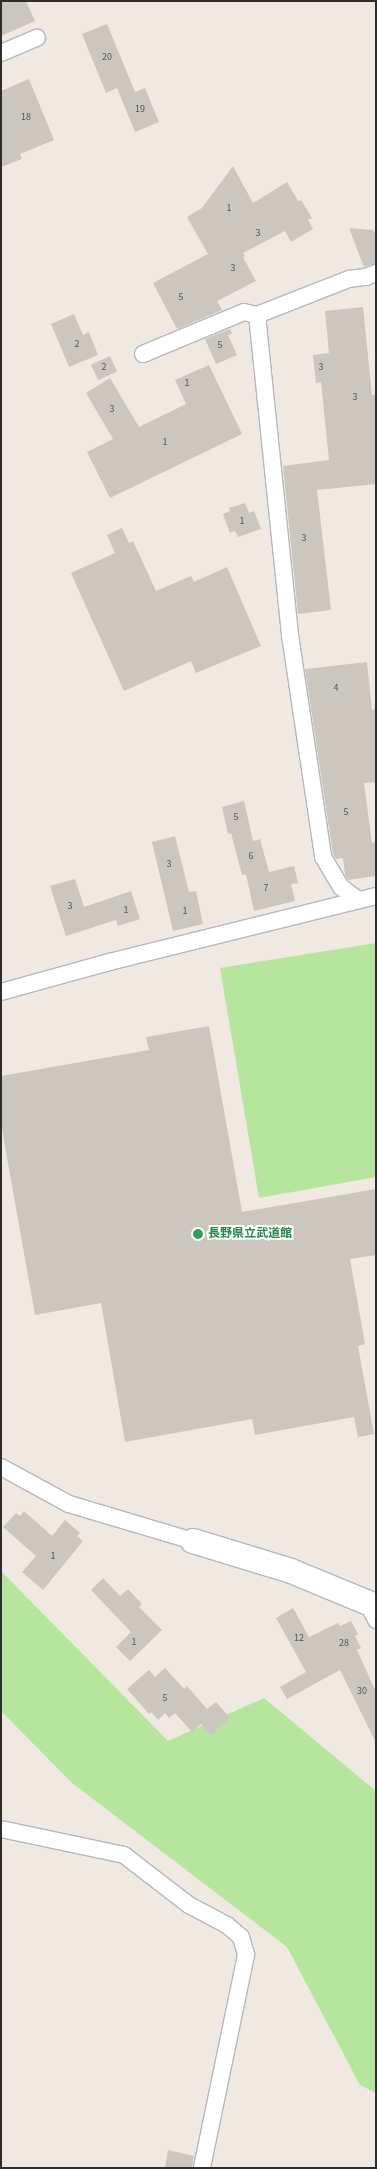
<!DOCTYPE html>
<html>
<head>
<meta charset="utf-8">
<style>
  body { margin:0 }
  #map { position:relative; width:377px; height:2169px; overflow:hidden; background:#efe9e1; font-family:"Source Sans 3","Noto Sans JP",sans-serif }
  div>[style] { position:absolute }
  .green>* { inset:0; background:#b6e59e }
  .building>* { inset:0; background:#cbc7bf; transform-origin:0 0 }
  .roads { filter:drop-shadow(1px 0 #b4b7c1) drop-shadow(-1px 0 #b4b7c1) drop-shadow(0 1px #b4b7c1) drop-shadow(0 -1px #b4b7c1) }
  .street>* { height:16px; margin:-8px; padding:0 8px; transform-origin:8px; border-radius:8px; background:#fff }
  .secondary>* { height:24px; margin:-12px; padding:0 12px; transform-origin:12px; border-radius:12px; background:#fff }
  .dots>* { width:14px; height:14px; translate:-50% -50%; box-sizing:border-box; border:2px solid #fff; border-radius:50% }
  span { translate:-50% -50%; white-space:nowrap; text-align:center; line-height:1.15; -webkit-text-stroke:4px #fff; paint-order:stroke }
  .number-label { font-size:10px; color:#555452 }
  .number-label span { -webkit-text-stroke-width:0 }
  .leisure-label { font-size:12px; color:#27864d; font-weight:700 }
  .left { translate:0 -50%; text-align:left }
  .frame { position:absolute; inset:0; border:2px solid #2e2e2e; pointer-events:none }
</style>
</head>
<body>
<div id="map">
  <div class="green">
    <i style="clip-path:polygon(376px 943px,376px 1177px,259px 1198px,220px 968px)"></i>
    <i style="clip-path:polygon(1px 1571px,168px 1741px,264px 1698px,376px 1791px,376px 2093px,360px 2085px,287px 1947px,72px 1783px,1px 1711px)"></i>
  </div>
  <div class="building">
    <i style="clip-path:polygon(1px 1px,26px 1px,35px 21px,1px 36px)"></i>
    <i style="clip-path:polygon(107px 24px,135px 92px,145px 88px,159px 122px,135px 132px,117px 88px,106px 93px,82px 34px)"></i>
    <i style="clip-path:polygon(29px 79px,54px 140px,20px 154px,22px 159px,1px 167px,1px 91px)"></i>
    <i style="clip-path:polygon(233px 166px,253px 203px,287px 182px,298px 201px,301px 200px,312px 218px,308px 220px,313px 229px,291px 242px,285px 231px,243px 253px,245px 256px,243px 257px,256px 281px,217px 301px,222px 310px,177px 329px,153px 283px,208px 254px,187px 217px,202px 208px)"></i>
    <i style="clip-path:polygon(349px 228px,373px 230px,376px 235px,376px 263px,364px 267px)"></i>
    <i style="clip-path:polygon(363px 307px,372px 395px,376px 395px,376px 484px,317px 490px,331px 610px,298px 614px,283px 466px,329px 460px,321px 382px,316px 383px,313px 355px,329px 353px,325px 311px)"></i>
    <i style="clip-path:polygon(74px 314px,83px 335px,89px 332px,98px 355px,69px 367px,51px 324px)"></i>
    <i style="clip-path:polygon(230px 329px,232px 334px,228px 335px,237px 355px,216px 364px,205px 339px)"></i>
    <i style="left:110px;top:356px;width:17px;height:21px;rotate:65deg"></i>
    <i style="clip-path:polygon(209px 365px,242px 434px,110px 498px,87px 452px,113px 439px,86px 393px,110px 378px,139px 427px,186px 404px,175px 380px)"></i>
    <i style="clip-path:polygon(245px 503px,249px 513px,254px 511px,261px 529px,238px 537px,235px 531px,230px 533px,223px 514px,230px 511px,229px 508px)"></i>
    <i style="clip-path:polygon(122px 528px,129px 543px,133px 541px,156px 591px,191px 576px,194px 582px,227px 567px,261px 646px,196px 673px,191px 661px,124px 691px,71px 573px,115px 553px,107px 535px)"></i>
    <i style="clip-path:polygon(367px 662px,372px 710px,376px 709px,376px 782px,364px 783px,372px 843px,376px 842px,376px 876px,348px 880px,345px 875px,343px 858px,336px 859px,333px 854px,305px 669px)"></i>
    <i style="clip-path:polygon(244px 801px,253px 841px,260px 839px,269px 872px,294px 866px,298px 883px,291px 884px,295px 901px,254px 911px,246px 874px,242px 875px,231px 833px,228px 834px,222px 807px)"></i>
    <i style="clip-path:polygon(175px 836px,189px 892px,196px 891px,203px 924px,173px 931px,152px 842px)"></i>
    <i style="clip-path:polygon(75px 879px,84px 907px,131px 891px,140px 919px,118px 926px,116px 920px,66px 936px,50px 886px)"></i>
    <i style="clip-path:polygon(209px 1026px,242px 1212px,376px 1189px,376px 1255px,350px 1259px,365px 1344px,358px 1346px,374px 1434px,358px 1437px,354px 1417px,255px 1435px,252px 1419px,125px 1442px,101px 1303px,35px 1315px,1px 1124px,1px 1076px,149px 1050px,146px 1037px)"></i>
    <i style="clip-path:polygon(24px 1511px,52px 1536px,65px 1520px,80px 1533px,77px 1536px,83px 1541px,43px 1590px,22px 1572px,36px 1556px,3px 1527px,16px 1513px,20px 1516px)"></i>
    <i style="clip-path:polygon(103px 1578px,120px 1596px,128px 1589px,142px 1604px,139px 1607px,162px 1630px,130px 1661px,116px 1647px,131px 1632px,91px 1590px)"></i>
    <i style="clip-path:polygon(293px 1608px,309px 1637px,338px 1623px,340px 1626px,351px 1621px,358px 1634px,355px 1636px,361px 1648px,357px 1650px,376px 1692px,376px 1743px,340px 1670px,287px 1699px,280px 1687px,306px 1672px,276px 1618px)"></i>
    <i style="clip-path:polygon(165px 1668px,184px 1689px,187px 1686px,207px 1709px,216px 1702px,230px 1718px,211px 1735px,201px 1724px,192px 1732px,175px 1713px,169px 1718px,165px 1713px,158px 1720px,151px 1712px,149px 1714px,127px 1689px,149px 1670px,155px 1677px)"></i>
    <i style="clip-path:polygon(168px 2150px,194px 2156px,192px 2168px,165px 2168px)"></i>
  </div>
  <div class="roads">
    <div class="street">
      <i style="left:1px;top:53px;width:39px;rotate:-23deg"></i>
      <i style="left:257px;top:315px;width:99px;rotate:-21.4deg"></i>
      <i style="left:349px;top:279px;width:17px;rotate:-7deg"></i>
      <i style="left:366px;top:277px;width:11px;rotate:-22deg"></i>
      <i style="left:143px;top:354px;width:109px;rotate:-22.6deg"></i>
      <i style="left:244px;top:312px;width:13px;rotate:13deg"></i>
      <i style="left:257px;top:315px;width:322px;rotate:84.1deg"></i>
      <i style="left:290px;top:635px;width:224px;rotate:81.5deg"></i>
      <i style="left:323px;top:857px;width:35px;rotate:59deg"></i>
      <i style="left:341px;top:887px;width:20px;rotate:37deg"></i>
      <i style="left:1px;top:992px;width:112px;rotate:-15.5deg"></i>
      <i style="left:109px;top:962px;width:275px;rotate:-13.9deg"></i>
      <i style="left:1px;top:1467px;width:77px;rotate:28.6deg"></i>
      <i style="left:69px;top:1504px;width:129px;rotate:16.6deg"></i>
      <i style="left:368px;top:1604px;width:18px;rotate:63deg"></i>
      <i style="left:1px;top:1829px;width:126px;rotate:11.9deg"></i>
      <i style="left:124px;top:1855px;width:82px;rotate:37.6deg"></i>
      <i style="left:189px;top:1905px;width:43px;rotate:27.8deg"></i>
      <i style="left:227px;top:1925px;width:18px;rotate:41deg"></i>
      <i style="left:241px;top:1937px;width:19px;rotate:74deg"></i>
      <i style="left:246px;top:1955px;width:217px;rotate:101.7deg"></i>
    </div>
    <div class="secondary">
      <i style="left:193px;top:1541px;width:102px;rotate:17deg"></i>
      <i style="left:291px;top:1571px;width:92px;rotate:22.4deg"></i>
    </div>
  </div>
  <div class="dots">
    <i style="left:198px;top:1234px;background:#2e9e5b"></i>
  </div>
  <div class="number-label">
    <span style="left:107px;top:58px">20</span>
    <span style="left:140px;top:110px">19</span>
    <span style="left:26px;top:118px">18</span>
    <span style="left:229px;top:209px">1</span>
    <span style="left:258px;top:234px">3</span>
    <span style="left:233px;top:269px">3</span>
    <span style="left:181px;top:298px">5</span>
    <span style="left:77px;top:345px">2</span>
    <span style="left:220px;top:346px">5</span>
    <span style="left:104px;top:368px">2</span>
    <span style="left:321px;top:368px">3</span>
    <span style="left:187px;top:384px">1</span>
    <span style="left:355px;top:398px">3</span>
    <span style="left:112px;top:410px">3</span>
    <span style="left:165px;top:443px">1</span>
    <span style="left:242px;top:522px">1</span>
    <span style="left:304px;top:539px">3</span>
    <span style="left:336px;top:689px">4</span>
    <span style="left:346px;top:813px">5</span>
    <span style="left:236px;top:818px">5</span>
    <span style="left:251px;top:857px">6</span>
    <span style="left:169px;top:865px">3</span>
    <span style="left:266px;top:889px">7</span>
    <span style="left:70px;top:907px">3</span>
    <span style="left:126px;top:911px">1</span>
    <span style="left:185px;top:912px">1</span>
    <span style="left:53px;top:1557px">1</span>
    <span style="left:299px;top:1639px">12</span>
    <span style="left:134px;top:1643px">1</span>
    <span style="left:344px;top:1644px">28</span>
    <span style="left:362px;top:1692px">30</span>
    <span style="left:165px;top:1699px">5</span>
  </div>
  <div class="leisure-label">
    <span class="left" style="left:208px;top:1234px">長野県立武道館</span>
  </div>
  <div class="frame"></div>
</div>
</body>
</html>
